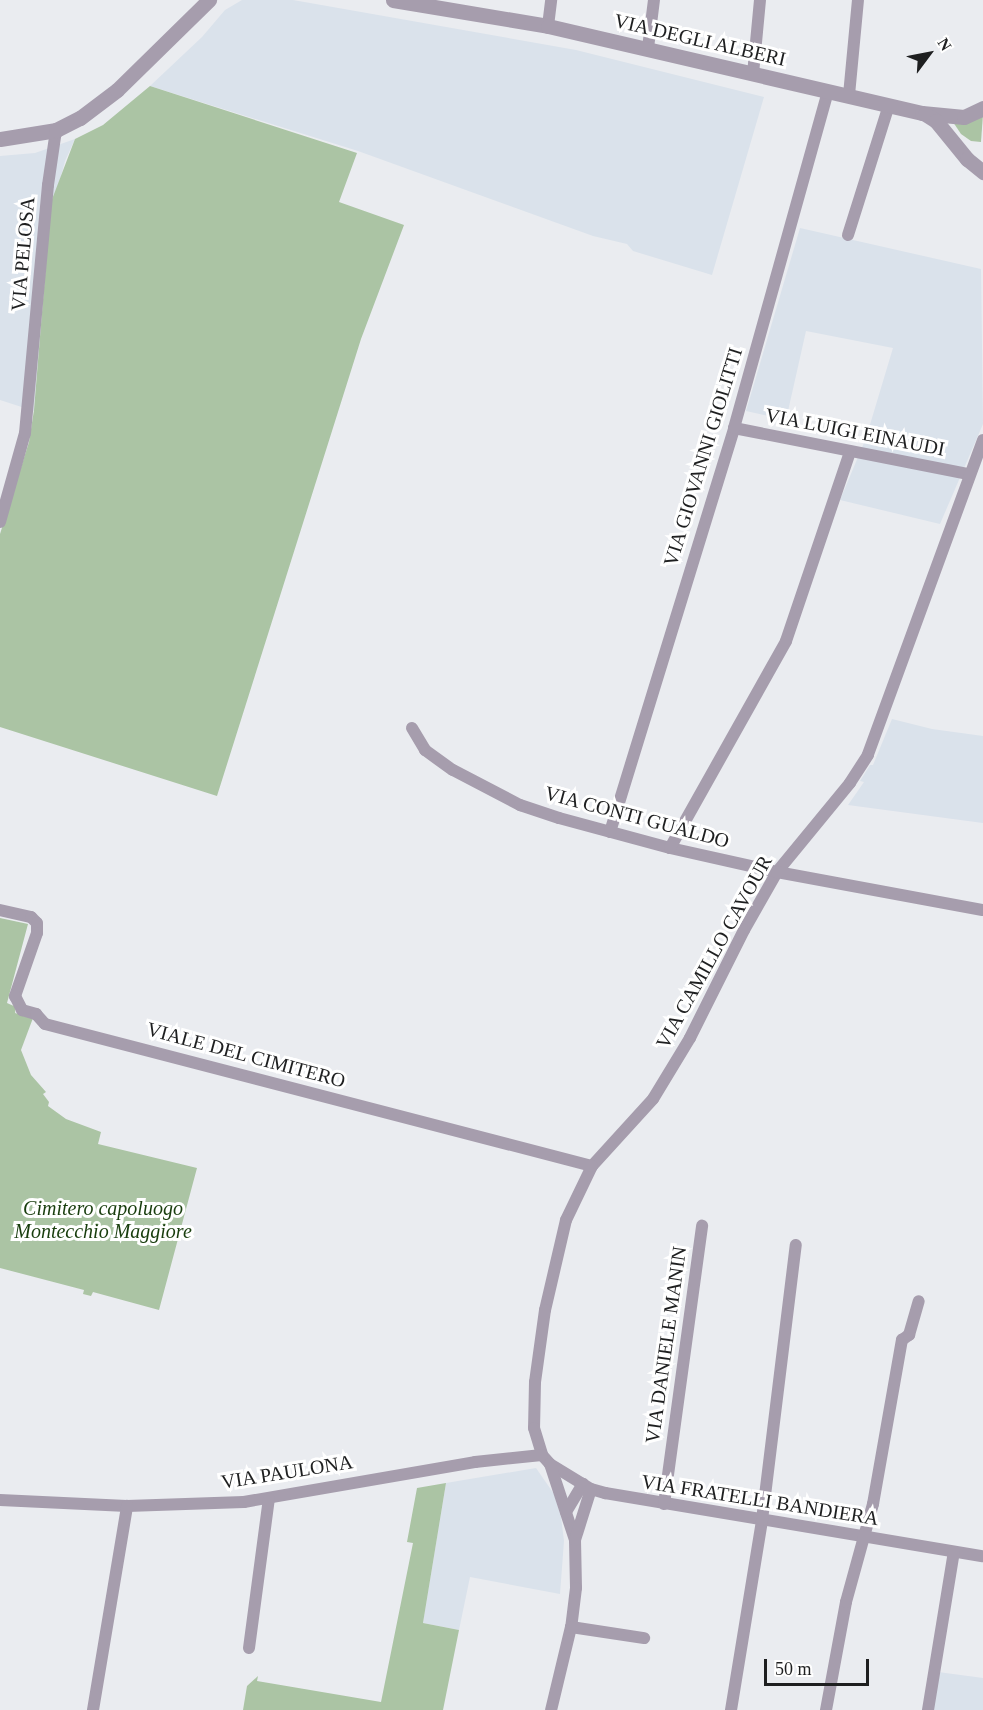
<!DOCTYPE html>
<html>
<head>
<meta charset="utf-8">
<style>
  body { margin:0 }
  #map { position:relative; width:983px; height:1710px; overflow:hidden; background:#eaecf0; font-family:Georgia,serif }
  div>[style] { position:absolute }
  .built>* { inset:0; background:#dae2eb }
  .green>* { inset:0; background:#abc4a4 }
  .minor>* { height:12px; margin:-6px; padding:0 6px; transform-origin:6px; border-radius:6px; background:#a69dad }
  .tertiary>* { height:15px; margin:-7.5px; padding:0 7.5px; transform-origin:7.5px; border-radius:7.5px; background:#a69dad }
  span { translate:-50% -50%; white-space:nowrap; text-align:center; line-height:1.15; -webkit-text-stroke:6px #fff; paint-order:stroke }
  .street-label { font-size:20px; color:#1e1f20 }
  .park-label { font-size:20px; color:#183d0d; font-style:italic }
  .north { position:absolute; left:899px; top:24px; width:60px; height:60px; -webkit-text-stroke:4px #fff; paint-order:stroke; rotate:58deg; font-size:16px; font-weight:700; line-height:24px; text-align:center; color:#1e1f20 }
  .north::after { content:''; display:block; margin:auto; width:21px; height:27px; background:#1e1f20; clip-path:polygon(50% 0,100% 100%,50% 72%,0 100%) }
  .scale { position:absolute; left:764px; top:1659px; width:105px; height:27px; box-sizing:border-box; border:3px solid #1e1f20; border-top:0; padding-left:8px; font-size:18px; line-height:21px; white-space:nowrap; color:#1e1f20; -webkit-text-stroke:4px #fff; paint-order:stroke }
</style>
</head>
<body>
<div id="map">
  <div class="built">
    <i style="clip-path:polygon(242px 0,293px 0,576px 50px,764px 97px,712px 275px,633px 251px,627px 244px,593px 236px,358px 151px,150px 86px,202px 37px,225px 10px)"></i>
    <i style="clip-path:polygon(75px 139px,65px 161px,49px 222px,34px 411px,0 400px,0 156px,35px 153px)"></i>
    <i style="clip-path:polygon(800px 228px,981px 269px,983px 424px,940px 524px,840px 500px,866px 438px,893px 348px,806px 331px,786px 420px,746px 411px)"></i>
    <i style="clip-path:polygon(892px 719px,932px 729px,983px 736px,983px 823px,848px 805px,864px 782px,860px 781px,870px 765px,873px 765px)"></i>
    <i style="clip-path:polygon(536px 1468px,554px 1494px,561px 1517px,564px 1541px,560px 1594px,470px 1577px,459px 1630px,423px 1623px,446px 1483px)"></i>
    <i style="clip-path:polygon(938px 1672px,983px 1678px,983px 1710px,932px 1710px)"></i>
  </div>
  <div class="green">
    <i style="clip-path:polygon(150px 86px,357px 153px,339px 202px,404px 225px,361px 339px,217px 796px,0 727px,0 534px,29px 442px,34px 410px,51px 202px,75px 139px,103px 125px)"></i>
    <i style="clip-path:polygon(983px 114px,981px 142px,971px 141px,961px 134px,953px 122px)"></i>
    <i style="clip-path:polygon(0 918px,28px 924px,7px 1003px,16px 1007px,15px 1013px,33px 1018px,21px 1050px,31px 1075px,46px 1092px,43px 1094px,49px 1102px,48px 1106px,66px 1119px,101px 1132px,98px 1144px,197px 1168px,159px 1310px,93px 1292px,91px 1296px,83px 1294px,84px 1290px,0 1268px)"></i>
    <i style="clip-path:polygon(446px 1483px,423px 1623px,459px 1630px,443px 1710px,243px 1710px,247px 1686px,258px 1676px,257px 1681px,381px 1702px,413px 1543px,407px 1542px,417px 1488px)"></i>
  </div>
  <div class="minor">
    <i style="left:548px;top:26px;width:26px;rotate:-83deg"></i>
    <i style="left:648px;top:48px;width:48px;rotate:-82.9deg"></i>
    <i style="left:753px;top:74px;width:74px;rotate:-84.6deg"></i>
    <i style="left:849px;top:95px;width:95px;rotate:-84.6deg"></i>
    <i style="left:848px;top:235px;width:136px;rotate:-72.5deg"></i>
    <i style="left:734px;top:428px;width:239px;rotate:11.1deg"></i>
    <i style="left:983px;top:440px;width:335px;rotate:110.1deg"></i>
    <i style="left:868px;top:755px;width:33px;rotate:123deg"></i>
    <i style="left:850px;top:783px;width:115px;rotate:129.4deg"></i>
    <i style="left:777px;top:872px;width:67px;rotate:119.6deg"></i>
    <i style="left:744px;top:930px;width:121px;rotate:116.6deg"></i>
    <i style="left:690px;top:1038px;width:71px;rotate:121.2deg"></i>
    <i style="left:653px;top:1099px;width:91px;rotate:132.3deg"></i>
    <i style="left:592px;top:1166px;width:60px;rotate:115.7deg"></i>
    <i style="left:566px;top:1220px;width:92px;rotate:103.1deg"></i>
    <i style="left:545px;top:1310px;width:73px;rotate:97.9deg"></i>
    <i style="left:535px;top:1382px;width:46px;rotate:91.2deg"></i>
    <i style="left:534px;top:1428px;width:28px;rotate:73deg"></i>
    <i style="left:542px;top:1455px;width:12px;rotate:48deg"></i>
    <i style="left:550px;top:1464px;width:48px;rotate:31.4deg"></i>
    <i style="left:591px;top:1489px;width:15px;rotate:16deg"></i>
    <i style="left:605px;top:1493px;width:383px;rotate:9.5deg"></i>
    <i style="left:0;top:522px;width:92px;rotate:-74.3deg"></i>
    <i style="left:25px;top:433px;width:249px;rotate:-84.7deg"></i>
    <i style="left:48px;top:185px;width:56px;rotate:-81.7deg"></i>
    <i style="left:412px;top:728px;width:26px;rotate:59deg"></i>
    <i style="left:425px;top:750px;width:34px;rotate:36deg"></i>
    <i style="left:453px;top:770px;width:76px;rotate:27.6deg"></i>
    <i style="left:520px;top:805px;width:41px;rotate:18.4deg"></i>
    <i style="left:559px;top:818px;width:115px;rotate:15.1deg"></i>
    <i style="left:670px;top:848px;width:110px;rotate:12.6deg"></i>
    <i style="left:777px;top:872px;width:209px;rotate:10.5deg"></i>
    <i style="left:610px;top:832px;width:423px;rotate:-72.9deg"></i>
    <i style="left:734px;top:428px;width:350px;rotate:-74.4deg"></i>
    <i style="left:670px;top:848px;width:237px;rotate:-60.7deg"></i>
    <i style="left:786px;top:641px;width:200px;rotate:-71.3deg"></i>
    <i style="left:0;top:910px;width:32px;rotate:13deg"></i>
    <i style="left:31px;top:917px;width:8px;rotate:45deg"></i>
    <i style="left:37px;top:923px;width:10px;rotate:90deg"></i>
    <i style="left:37px;top:933px;width:67px;rotate:109.2deg"></i>
    <i style="left:15px;top:996px;width:16px;rotate:63deg"></i>
    <i style="left:22px;top:1010px;width:15px;rotate:16deg"></i>
    <i style="left:36px;top:1014px;width:13px;rotate:48deg"></i>
    <i style="left:45px;top:1024px;width:565px;rotate:14.55deg"></i>
    <i style="left:550px;top:1464px;width:80px;rotate:71.8deg"></i>
    <i style="left:575px;top:1540px;width:48px;rotate:88.8deg"></i>
    <i style="left:576px;top:1588px;width:39px;rotate:97deg"></i>
    <i style="left:571px;top:1627px;width:85px;rotate:103.5deg"></i>
    <i style="left:0;top:1500px;width:127px;rotate:2.7deg"></i>
    <i style="left:127px;top:1506px;width:117px;rotate:-2deg"></i>
    <i style="left:244px;top:1502px;width:234px;rotate:-9.8deg"></i>
    <i style="left:475px;top:1462px;width:67px;rotate:-6deg"></i>
    <i style="left:664px;top:1504px;width:281px;rotate:-82.2deg"></i>
    <i style="left:566px;top:1512px;width:33px;rotate:-59deg"></i>
    <i style="left:575px;top:1540px;width:53px;rotate:-72.6deg"></i>
    <i style="left:571px;top:1627px;width:74px;rotate:8.6deg"></i>
    <i style="left:249px;top:1648px;width:150px;rotate:-82.4deg"></i>
    <i style="left:93px;top:1710px;width:207px;rotate:-80.5deg"></i>
    <i style="left:731px;top:1710px;width:193px;rotate:-80.7deg"></i>
    <i style="left:762px;top:1520px;width:277px;rotate:-83deg"></i>
    <i style="left:826px;top:1710px;width:110px;rotate:-79.5deg"></i>
    <i style="left:846px;top:1602px;width:102px;rotate:-74.6deg"></i>
    <i style="left:873px;top:1504px;width:167px;rotate:-80deg"></i>
    <i style="left:902px;top:1340px;width:9px;rotate:-36deg"></i>
    <i style="left:909px;top:1335px;width:35px;rotate:-74deg"></i>
    <i style="left:928px;top:1710px;width:160px;rotate:-80.7deg"></i>
  </div>
  <div class="tertiary">
    <i style="left:393px;top:0;width:157px;rotate:9.5deg"></i>
    <i style="left:548px;top:26px;width:384px;rotate:13.1deg"></i>
    <i style="left:922px;top:113px;width:42px;rotate:5.4deg"></i>
    <i style="left:964px;top:117px;width:21px;rotate:-25deg"></i>
    <i style="left:925px;top:114px;width:13px;rotate:32deg"></i>
    <i style="left:936px;top:121px;width:49px;rotate:50.8deg"></i>
    <i style="left:967px;top:159px;width:21px;rotate:39deg"></i>
    <i style="left:0;top:139px;width:57px;rotate:-9.1deg"></i>
    <i style="left:56px;top:130px;width:27px;rotate:-27deg"></i>
    <i style="left:80px;top:118px;width:46px;rotate:-37.1deg"></i>
    <i style="left:117px;top:90px;width:129px;rotate:-44.4deg"></i>
  </div>
  <div class="street-label">
    <span style="left:700px;top:40px;rotate:13deg">VIA DEGLI ALBERI</span>
    <span style="left:23px;top:254px;rotate:-85deg">VIA PELOSA</span>
    <span style="left:855px;top:432px;rotate:11deg">VIA LUIGI EINAUDI</span>
    <span style="left:703px;top:457px;rotate:-73deg">VIA GIOVANNI GIOLITTI</span>
    <span style="left:637px;top:817px;rotate:15deg">VIA CONTI GUALDO</span>
    <span style="left:714px;top:952px;rotate:-61deg">VIA CAMILLO CAVOUR</span>
    <span style="left:246px;top:1055px;rotate:15deg">VIALE DEL CIMITERO</span>
    <span style="left:666px;top:1345px;rotate:-82deg">VIA DANIELE MANIN</span>
    <span style="left:287px;top:1472px;rotate:-9deg">VIA PAULONA</span>
    <span style="left:760px;top:1500px;rotate:9deg">VIA FRATELLI BANDIERA</span>
  </div>
  <div class="park-label">
    <span style="left:103px;top:1220px">Cimitero capoluogo<br>Montecchio Maggiore</span>
  </div>
  <div class="north">N</div>
  <div class="scale">50 m</div>
</div>
</body>
</html>
